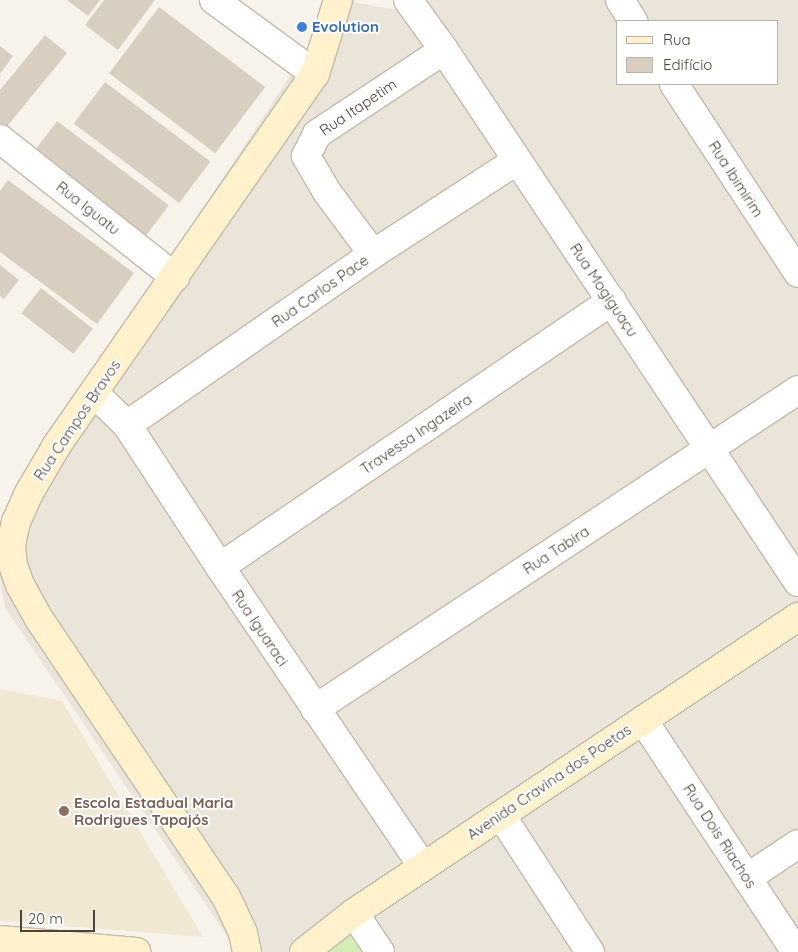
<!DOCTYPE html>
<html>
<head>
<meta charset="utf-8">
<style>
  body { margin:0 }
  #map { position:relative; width:798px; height:952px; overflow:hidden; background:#f7f3eb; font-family:Quicksand,sans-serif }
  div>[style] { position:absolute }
  .residential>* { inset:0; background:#ebe5d9 }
  .education>* { inset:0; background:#f1e8d4 }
  .green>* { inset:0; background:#d3edb2 }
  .building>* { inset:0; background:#d9cfc0; transform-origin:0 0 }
  .roads { filter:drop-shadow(1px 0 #c3bbad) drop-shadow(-1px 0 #c3bbad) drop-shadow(0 1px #c3bbad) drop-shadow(0 -1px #c3bbad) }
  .street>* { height:28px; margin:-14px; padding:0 14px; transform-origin:14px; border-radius:14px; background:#fff }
  .secondary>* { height:28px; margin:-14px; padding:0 14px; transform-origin:14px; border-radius:14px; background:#fff2cd }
  .dots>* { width:14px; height:14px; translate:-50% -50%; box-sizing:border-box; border:2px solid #fff; border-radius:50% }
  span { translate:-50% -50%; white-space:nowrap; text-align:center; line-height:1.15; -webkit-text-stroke:4px #fff; paint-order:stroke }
  .shop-label { font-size:15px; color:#366cbe; font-weight:700 }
  .left { translate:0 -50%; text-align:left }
  .street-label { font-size:15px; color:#4c4438 }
  .education-label { font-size:15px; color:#785e54; font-weight:700 }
  .legend { position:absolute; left:616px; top:20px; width:162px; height:65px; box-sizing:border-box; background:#fff; border:1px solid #b7b4af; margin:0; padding:6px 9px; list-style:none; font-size:15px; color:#4c4438 }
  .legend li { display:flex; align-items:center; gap:10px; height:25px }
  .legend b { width:25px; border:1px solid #b7b4af }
  .scale { position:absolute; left:20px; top:910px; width:75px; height:22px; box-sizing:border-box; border:2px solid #4c4438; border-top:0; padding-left:6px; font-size:15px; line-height:18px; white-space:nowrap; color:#4c4438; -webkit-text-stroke:4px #fff; paint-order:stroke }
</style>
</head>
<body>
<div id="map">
  <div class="residential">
    <i style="clip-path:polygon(evenodd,340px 0,399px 10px,414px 0,798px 0,798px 952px,238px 952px,5px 608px,0 579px,0 533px,82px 392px,340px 0,617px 21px,777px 21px,777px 84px,617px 84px,617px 21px)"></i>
  </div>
  <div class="education">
    <i style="clip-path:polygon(0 689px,62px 701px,203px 937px,0 921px)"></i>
  </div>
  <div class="green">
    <i style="clip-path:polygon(342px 925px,361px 952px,300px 952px)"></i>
  </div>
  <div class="building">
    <i style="clip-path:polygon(67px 0,100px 0,88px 16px)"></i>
    <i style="clip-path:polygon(104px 0,155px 0,118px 50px,85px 25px)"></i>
    <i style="left:159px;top:7px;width:133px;height:83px;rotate:37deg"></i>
    <i style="clip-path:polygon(45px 35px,67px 53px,0 135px,0 90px)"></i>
    <i style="clip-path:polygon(0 46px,13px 56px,0 74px)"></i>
    <i style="left:105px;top:82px;width:132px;height:52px;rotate:37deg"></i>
    <i style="left:57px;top:121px;width:140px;height:39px;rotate:37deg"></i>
    <i style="clip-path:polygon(8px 180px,134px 273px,97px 324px,0 252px,0 191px)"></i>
    <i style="clip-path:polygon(0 265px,19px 280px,4px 299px,0 296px)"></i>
    <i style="left:41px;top:288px;width:66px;height:32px;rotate:38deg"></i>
  </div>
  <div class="roads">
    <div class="street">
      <i style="left:214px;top:0;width:125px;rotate:36.2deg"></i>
      <i style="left:408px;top:0;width:62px;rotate:54.2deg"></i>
      <i style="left:444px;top:50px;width:639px;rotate:56.36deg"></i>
      <i style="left:620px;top:0;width:25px;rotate:58deg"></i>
      <i style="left:674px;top:84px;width:226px;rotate:56.7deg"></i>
      <i style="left:0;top:139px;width:223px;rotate:38.3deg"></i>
      <i style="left:373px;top:254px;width:77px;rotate:-126.6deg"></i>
      <i style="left:327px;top:192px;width:42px;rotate:-120.3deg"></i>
      <i style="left:306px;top:156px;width:25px;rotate:-63deg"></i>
      <i style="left:317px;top:134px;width:152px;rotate:-33.5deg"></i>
      <i style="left:94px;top:393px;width:46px;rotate:44.1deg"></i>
      <i style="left:127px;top:425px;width:170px;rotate:56.8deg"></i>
      <i style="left:220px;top:567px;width:362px;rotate:55.9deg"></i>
      <i style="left:127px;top:425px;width:300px;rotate:-34.8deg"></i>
      <i style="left:373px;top:254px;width:171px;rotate:-33deg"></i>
      <i style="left:220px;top:567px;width:474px;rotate:-34.2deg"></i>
      <i style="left:315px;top:709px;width:579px;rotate:-33.44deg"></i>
      <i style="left:643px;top:720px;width:278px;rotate:56.6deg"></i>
      <i style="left:501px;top:815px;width:163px;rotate:57deg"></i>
      <i style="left:747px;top:878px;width:61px;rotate:-33.7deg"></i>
      <i style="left:354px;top:913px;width:47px;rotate:56.3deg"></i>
    </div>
    <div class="secondary">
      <i style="left:0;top:940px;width:137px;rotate:5deg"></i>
      <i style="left:247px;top:952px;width:19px;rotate:-102deg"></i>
      <i style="left:243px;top:933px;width:40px;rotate:-115deg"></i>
      <i style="left:226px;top:897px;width:335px;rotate:-123.9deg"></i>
      <i style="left:39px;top:619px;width:39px;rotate:-119deg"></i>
      <i style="left:20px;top:585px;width:21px;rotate:-109deg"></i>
      <i style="left:13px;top:565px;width:20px;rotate:-96deg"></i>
      <i style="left:11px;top:545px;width:24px;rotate:-78deg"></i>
      <i style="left:16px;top:522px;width:32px;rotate:-66deg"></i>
      <i style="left:29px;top:493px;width:56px;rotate:-59.7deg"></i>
      <i style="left:57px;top:445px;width:452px;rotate:-55.2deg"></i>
      <i style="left:315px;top:74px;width:77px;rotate:-72.7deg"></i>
      <i style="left:304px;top:952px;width:63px;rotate:-38deg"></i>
      <i style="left:354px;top:913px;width:534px;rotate:-33.69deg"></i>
    </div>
  </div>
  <div class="dots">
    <i style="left:302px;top:27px;background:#3f7fe0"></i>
    <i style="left:64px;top:811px;background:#8d6e63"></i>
  </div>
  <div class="shop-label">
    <span class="left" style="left:312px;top:27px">Evolution</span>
  </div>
  <div class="street-label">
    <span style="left:358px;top:107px;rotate:-34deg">Rua Itapetim</span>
    <span style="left:736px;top:179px;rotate:57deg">Rua Ibimirim</span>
    <span style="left:88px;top:208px;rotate:38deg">Rua Iguatu</span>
    <span style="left:604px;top:290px;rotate:56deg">Rua Mogiguaçu</span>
    <span style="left:320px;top:291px;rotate:-35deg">Rua Carlos Pace</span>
    <span style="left:77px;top:420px;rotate:-56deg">Rua Campos Bravos</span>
    <span style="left:416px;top:434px;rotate:-34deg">Travessa Ingazeira</span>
    <span style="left:556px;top:550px;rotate:-33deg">Rua Tabira</span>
    <span style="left:260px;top:628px;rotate:56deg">Rua Iguaraci</span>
    <span style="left:549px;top:782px;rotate:-34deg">Avenida Cravina dos Poetas</span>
    <span style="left:720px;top:836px;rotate:57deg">Rua Dois Riachos</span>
  </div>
  <div class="education-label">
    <span class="left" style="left:74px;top:811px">Escola Estadual Maria<br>Rodrigues Tapajós</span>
  </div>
  <ul class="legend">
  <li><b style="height:6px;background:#fff2cd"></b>Rua</li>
  <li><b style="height:14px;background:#d9cfc0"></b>Edifício</li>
  </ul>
  <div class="scale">20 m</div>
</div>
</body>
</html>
